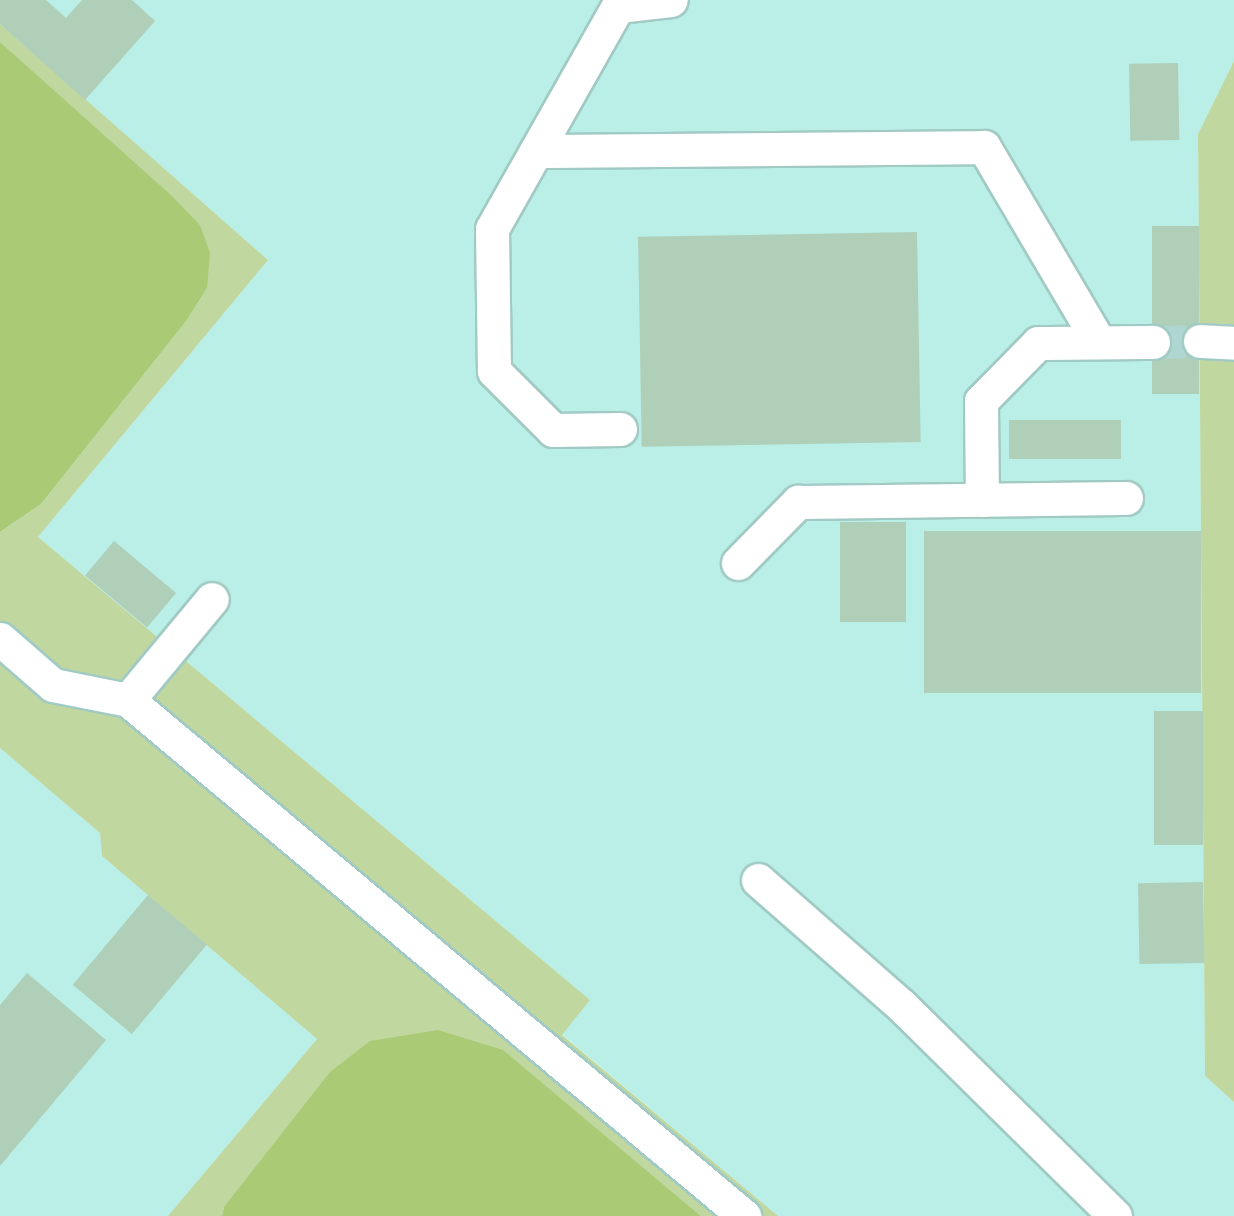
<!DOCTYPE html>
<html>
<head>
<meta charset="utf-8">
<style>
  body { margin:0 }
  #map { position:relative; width:1234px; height:1216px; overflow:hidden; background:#cef8f2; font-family:"PT Serif",serif }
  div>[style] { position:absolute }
  .built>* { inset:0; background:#baefe7 }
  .green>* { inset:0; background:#c1d7a0 }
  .forest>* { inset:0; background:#abca76 }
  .building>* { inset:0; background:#afcfb9; transform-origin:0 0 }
  .minor-tunnel>* { height:33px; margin-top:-16.5px; transform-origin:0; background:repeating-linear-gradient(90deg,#b0d6d1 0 33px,transparent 0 49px) }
  .roads { filter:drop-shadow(2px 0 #a1cac4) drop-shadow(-2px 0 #a1cac4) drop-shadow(0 2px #a1cac4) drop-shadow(0 -2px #a1cac4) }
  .minor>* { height:33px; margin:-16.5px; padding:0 16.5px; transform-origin:16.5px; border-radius:16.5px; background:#fff }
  span { translate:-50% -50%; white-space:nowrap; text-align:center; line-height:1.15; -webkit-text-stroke:4.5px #cef8f2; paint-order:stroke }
</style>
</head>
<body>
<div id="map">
  <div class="built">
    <i style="clip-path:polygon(0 0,1234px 0,1234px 61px,1198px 134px,1205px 1076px,1234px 1102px,1234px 1216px,778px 1216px,562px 1034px,590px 1000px,38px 537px,268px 260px,0 24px)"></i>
    <i style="clip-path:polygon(0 748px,100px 833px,102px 856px,317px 1039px,168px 1216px,0 1216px)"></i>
  </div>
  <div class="green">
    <i style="clip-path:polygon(0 24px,268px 260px,38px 537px,590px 1000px,562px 1035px,778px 1216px,701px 1216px,503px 1051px,224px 1207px,222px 1216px,168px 1216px,317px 1039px,102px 856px,100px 833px,0 748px,0 532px,41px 504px,187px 320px,207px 288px,200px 225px,0 42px)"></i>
    <i style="clip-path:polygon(1234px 61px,1234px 1102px,1205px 1076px,1198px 134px)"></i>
  </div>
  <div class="forest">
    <i style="clip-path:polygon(0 42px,172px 196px,200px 225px,210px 253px,207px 288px,187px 320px,41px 504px,0 532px)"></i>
    <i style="clip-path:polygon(438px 1030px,503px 1050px,701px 1216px,222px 1216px,224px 1207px,330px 1072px,370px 1041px)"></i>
  </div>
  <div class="building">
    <i style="clip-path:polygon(0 0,46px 0,66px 18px,82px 0,132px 0,155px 21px,85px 100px,0 24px)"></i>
    <i style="left:1178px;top:63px;width:77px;height:49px;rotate:89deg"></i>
    <i style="left:1199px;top:226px;width:168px;height:47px;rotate:90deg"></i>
    <i style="left:917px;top:232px;width:210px;height:279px;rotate:89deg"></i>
    <i style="left:1121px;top:420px;width:39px;height:112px;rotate:90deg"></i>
    <i style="left:906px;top:522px;width:100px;height:66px;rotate:90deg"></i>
    <i style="left:1201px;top:531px;width:162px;height:277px;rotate:90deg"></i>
    <i style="left:114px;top:541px;width:81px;height:45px;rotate:40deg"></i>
    <i style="left:1154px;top:711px;width:49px;height:134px"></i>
    <i style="left:1203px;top:882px;width:81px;height:65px;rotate:89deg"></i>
    <i style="left:148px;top:895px;width:77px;height:117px;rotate:40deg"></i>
    <i style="clip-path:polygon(27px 973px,106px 1040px,0 1166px,0 1005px)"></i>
  </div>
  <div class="minor-tunnel">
    <i style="left:1153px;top:342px;width:47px;rotate:-1.2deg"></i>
  </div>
  <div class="roads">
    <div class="minor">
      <i style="left:618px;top:6px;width:256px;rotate:119.5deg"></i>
      <i style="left:492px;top:229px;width:142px;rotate:89.2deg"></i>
      <i style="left:494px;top:371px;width:83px;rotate:45deg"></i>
      <i style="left:553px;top:430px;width:67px;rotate:-0.9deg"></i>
      <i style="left:618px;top:6px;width:53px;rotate:-6.5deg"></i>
      <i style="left:536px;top:151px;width:448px;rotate:-0.5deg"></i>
      <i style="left:984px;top:147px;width:226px;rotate:59.5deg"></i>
      <i style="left:1200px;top:341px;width:34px;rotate:3deg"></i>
      <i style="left:982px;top:500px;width:99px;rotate:-90.6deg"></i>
      <i style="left:981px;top:401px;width:81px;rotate:-45.5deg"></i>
      <i style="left:1038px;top:343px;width:115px;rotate:-0.5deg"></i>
      <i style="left:738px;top:563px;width:86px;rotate:-45.5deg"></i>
      <i style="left:798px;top:502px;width:328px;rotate:-0.7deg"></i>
      <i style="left:0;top:639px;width:70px;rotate:41deg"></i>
      <i style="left:53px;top:685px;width:76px;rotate:11.3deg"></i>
      <i style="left:128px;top:700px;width:804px;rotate:39.95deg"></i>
      <i style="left:128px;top:700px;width:131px;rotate:-50.3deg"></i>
      <i style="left:758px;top:880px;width:191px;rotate:41.2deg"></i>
      <i style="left:902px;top:1006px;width:299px;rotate:44.6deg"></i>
    </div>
  </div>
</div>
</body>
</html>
